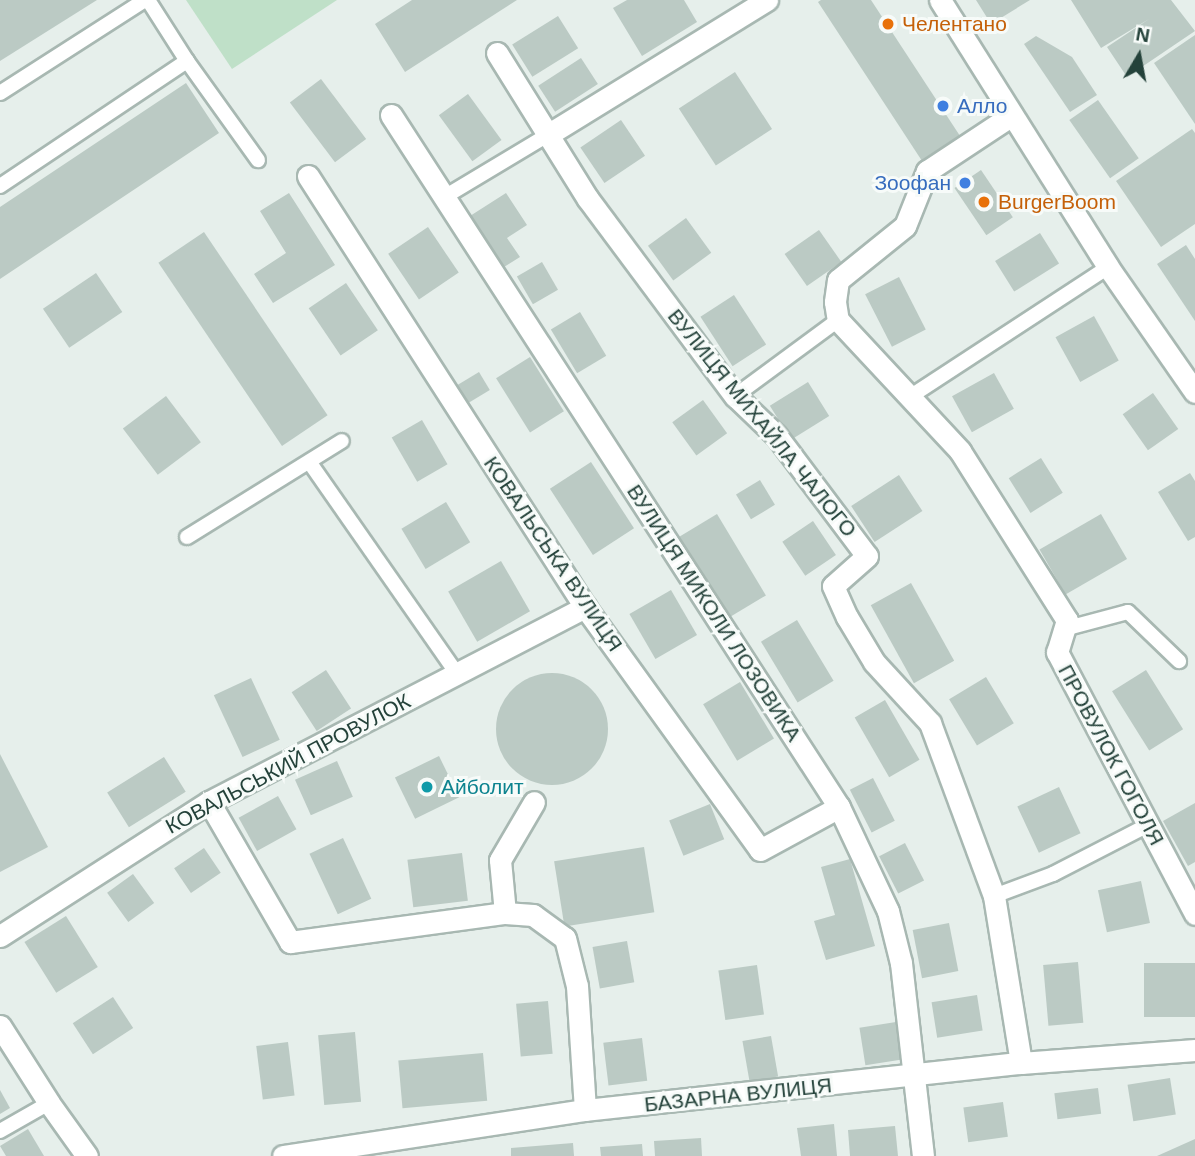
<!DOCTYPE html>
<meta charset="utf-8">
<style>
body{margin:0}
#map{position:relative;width:1195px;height:1156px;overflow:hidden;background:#e6efeb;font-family:Arial,sans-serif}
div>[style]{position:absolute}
.green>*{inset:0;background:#bfe0c8}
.building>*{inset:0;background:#bbcac4;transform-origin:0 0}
.round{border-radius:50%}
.roads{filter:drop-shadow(2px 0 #a8b8b2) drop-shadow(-2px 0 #a8b8b2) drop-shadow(0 2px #a8b8b2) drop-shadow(0 -2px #a8b8b2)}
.service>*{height:14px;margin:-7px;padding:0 7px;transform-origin:7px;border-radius:7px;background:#fff}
.minor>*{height:21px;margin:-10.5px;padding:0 10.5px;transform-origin:10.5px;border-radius:10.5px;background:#fff}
.tertiary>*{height:21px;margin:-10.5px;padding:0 10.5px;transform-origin:10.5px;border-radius:10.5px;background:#fff}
.dots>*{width:19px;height:19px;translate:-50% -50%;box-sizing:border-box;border:4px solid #f7fbf9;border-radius:50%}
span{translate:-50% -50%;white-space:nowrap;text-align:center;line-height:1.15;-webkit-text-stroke:6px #f7fbf9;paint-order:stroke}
.food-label{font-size:21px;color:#c56008}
.left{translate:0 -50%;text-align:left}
.shop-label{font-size:21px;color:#366cbe}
.right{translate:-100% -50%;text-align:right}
.street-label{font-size:21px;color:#24423a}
.culture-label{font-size:21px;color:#0d838f}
.north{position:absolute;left:1104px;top:21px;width:70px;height:70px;-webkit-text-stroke:5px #f7fbf9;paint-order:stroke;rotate:10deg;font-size:19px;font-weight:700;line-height:28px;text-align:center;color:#24423a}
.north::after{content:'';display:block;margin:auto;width:24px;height:32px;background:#24423a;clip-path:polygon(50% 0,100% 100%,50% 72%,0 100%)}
</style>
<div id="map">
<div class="green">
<div style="clip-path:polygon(186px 0,337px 0,232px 69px)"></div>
</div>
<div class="building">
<div style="clip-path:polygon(0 0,97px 0,0 61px)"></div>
<div style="clip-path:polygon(412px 0,517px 0,405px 72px,375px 24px)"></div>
<div style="clip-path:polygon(627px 0,684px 0,697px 22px,642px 56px,613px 8px)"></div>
<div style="clip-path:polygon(821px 0,871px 0,962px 139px,924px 164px,818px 2px)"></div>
<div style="clip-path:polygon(976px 0,1030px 0,991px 24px)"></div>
<div style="clip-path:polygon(1071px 0,1171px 0,1195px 31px,1127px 77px,1107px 47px,1149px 19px,1101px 48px)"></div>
<div style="left:558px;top:16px;width:38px;height:54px;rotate:58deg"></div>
<div style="clip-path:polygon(1195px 35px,1195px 124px,1154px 63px)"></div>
<div style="clip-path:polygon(1036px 36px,1072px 57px,1097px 95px,1070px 112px,1024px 44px)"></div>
<div style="left:581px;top:58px;width:31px;height:51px;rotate:57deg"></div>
<div style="left:735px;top:72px;width:68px;height:67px;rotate:57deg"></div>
<div style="left:321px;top:79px;width:75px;height:39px;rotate:53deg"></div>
<div style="clip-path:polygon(186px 83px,219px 133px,0 279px,0 207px)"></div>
<div style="left:468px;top:94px;width:57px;height:36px;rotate:54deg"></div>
<div style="left:1098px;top:100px;width:71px;height:35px;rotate:55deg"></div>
<div style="left:621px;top:120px;width:43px;height:49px;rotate:56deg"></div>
<div style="clip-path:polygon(1192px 129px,1195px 133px,1195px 224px,1161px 247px,1116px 181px)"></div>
<div style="left:981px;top:170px;width:57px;height:32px;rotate:56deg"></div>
<div style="clip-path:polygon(289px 193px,335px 265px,273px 303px,254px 274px,286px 253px,260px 211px)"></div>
<div style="clip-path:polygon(506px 193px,527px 225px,507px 238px,520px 257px,504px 267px,470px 216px)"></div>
<div style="left:686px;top:218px;width:43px;height:47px;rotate:54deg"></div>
<div style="left:428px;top:227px;width:55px;height:48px;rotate:56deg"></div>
<div style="left:819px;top:230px;width:39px;height:42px;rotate:55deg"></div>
<div style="left:204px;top:232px;width:221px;height:55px;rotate:56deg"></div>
<div style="left:1040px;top:233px;width:36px;height:53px;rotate:58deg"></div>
<div style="clip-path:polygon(1186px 245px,1195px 259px,1195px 321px,1157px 264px)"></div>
<div style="left:542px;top:262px;width:32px;height:29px;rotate:60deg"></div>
<div style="left:96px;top:273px;width:47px;height:64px;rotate:56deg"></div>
<div style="left:899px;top:277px;width:59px;height:38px;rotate:63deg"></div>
<div style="left:346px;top:283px;width:57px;height:45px;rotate:56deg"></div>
<div style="left:734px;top:295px;width:59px;height:40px;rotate:57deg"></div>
<div style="left:580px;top:312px;width:51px;height:34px;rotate:59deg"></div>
<div style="left:1094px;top:316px;width:51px;height:44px;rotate:61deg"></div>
<div style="left:530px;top:357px;width:64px;height:40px;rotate:58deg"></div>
<div style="left:479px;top:372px;width:21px;height:28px;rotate:59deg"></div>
<div style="left:994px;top:373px;width:41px;height:48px;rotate:61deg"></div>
<div style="left:808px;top:382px;width:40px;height:45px;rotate:58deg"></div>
<div style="left:1153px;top:393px;width:44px;height:37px;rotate:55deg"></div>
<div style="left:166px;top:396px;width:58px;height:54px;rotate:53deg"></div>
<div style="left:703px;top:400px;width:41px;height:38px;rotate:54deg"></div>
<div style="left:422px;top:420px;width:51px;height:35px;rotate:60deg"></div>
<div style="left:1041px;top:458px;width:41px;height:38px;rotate:58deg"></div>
<div style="left:591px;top:462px;width:79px;height:49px;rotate:57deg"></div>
<div style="clip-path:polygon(1190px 473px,1195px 481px,1195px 537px,1188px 541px,1158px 492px)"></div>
<div style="left:899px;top:475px;width:43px;height:57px;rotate:57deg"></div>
<div style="left:760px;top:480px;width:29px;height:28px;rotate:59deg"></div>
<div style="left:446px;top:502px;width:47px;height:52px;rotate:59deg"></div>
<div style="left:717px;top:514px;width:95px;height:44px;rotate:59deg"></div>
<div style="left:1101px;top:514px;width:52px;height:71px;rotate:60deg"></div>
<div style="left:813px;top:521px;width:41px;height:37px;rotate:56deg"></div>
<div style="left:501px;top:561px;width:58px;height:61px;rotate:60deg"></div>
<div style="left:911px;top:583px;width:89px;height:46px;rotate:61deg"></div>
<div style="left:671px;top:590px;width:52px;height:48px;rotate:60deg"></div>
<div style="left:797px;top:620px;width:71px;height:42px;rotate:59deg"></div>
<div style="left:326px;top:670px;width:46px;height:41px;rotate:57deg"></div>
<div style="left:1146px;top:670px;width:70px;height:40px;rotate:58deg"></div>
<div class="round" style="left:496px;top:673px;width:112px;height:112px"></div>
<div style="left:986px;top:677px;width:54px;height:43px;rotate:59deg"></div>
<div style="left:251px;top:678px;width:68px;height:41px;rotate:65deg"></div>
<div style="left:740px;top:682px;width:66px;height:43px;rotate:59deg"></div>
<div style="left:885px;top:700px;width:69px;height:35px;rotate:60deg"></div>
<div style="clip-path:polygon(0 754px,48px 847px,0 872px)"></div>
<div style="left:439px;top:756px;width:46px;height:49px;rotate:64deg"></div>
<div style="left:164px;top:757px;width:41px;height:67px;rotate:58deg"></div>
<div style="left:337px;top:761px;width:39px;height:46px;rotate:66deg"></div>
<div style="left:873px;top:778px;width:48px;height:26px;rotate:63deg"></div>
<div style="left:1059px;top:787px;width:51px;height:46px;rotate:65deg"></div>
<div style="left:278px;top:796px;width:38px;height:45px;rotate:61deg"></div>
<div style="clip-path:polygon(1195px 803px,1195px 862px,1188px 866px,1163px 821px)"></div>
<div style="left:710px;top:804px;width:38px;height:44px;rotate:68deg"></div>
<div style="left:343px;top:838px;width:67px;height:37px;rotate:65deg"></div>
<div style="left:905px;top:843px;width:42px;height:29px;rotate:63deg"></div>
<div style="left:644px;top:847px;width:66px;height:91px;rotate:81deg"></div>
<div style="left:204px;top:848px;width:30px;height:36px;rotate:56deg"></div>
<div style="left:462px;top:853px;width:48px;height:55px;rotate:83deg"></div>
<div style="clip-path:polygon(850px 859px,875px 946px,826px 960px,814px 921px,835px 915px,821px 867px)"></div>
<div style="left:133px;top:874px;width:36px;height:32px;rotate:54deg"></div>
<div style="left:1141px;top:881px;width:43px;height:44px;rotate:78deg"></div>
<div style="left:66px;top:916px;width:60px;height:49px;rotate:58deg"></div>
<div style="left:949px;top:923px;width:49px;height:37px;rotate:79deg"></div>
<div style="left:627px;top:941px;width:42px;height:35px;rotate:80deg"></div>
<div style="left:1078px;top:962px;width:61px;height:35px;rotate:85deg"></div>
<div style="left:1195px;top:963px;width:54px;height:51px;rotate:90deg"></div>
<div style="left:757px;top:965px;width:50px;height:39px;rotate:82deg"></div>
<div style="left:977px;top:995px;width:36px;height:46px;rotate:81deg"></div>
<div style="left:113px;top:997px;width:37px;height:48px;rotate:57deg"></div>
<div style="left:548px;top:1001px;width:53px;height:32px;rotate:85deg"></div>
<div style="left:896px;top:1022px;width:38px;height:37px;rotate:81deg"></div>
<div style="left:355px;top:1032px;width:70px;height:37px;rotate:85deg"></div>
<div style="left:771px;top:1036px;width:41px;height:29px;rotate:80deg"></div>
<div style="left:642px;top:1038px;width:43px;height:39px;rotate:83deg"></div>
<div style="left:288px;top:1042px;width:54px;height:32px;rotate:83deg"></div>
<div style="left:483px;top:1053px;width:48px;height:85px;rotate:85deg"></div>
<div style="left:1170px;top:1078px;width:37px;height:43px;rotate:81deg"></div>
<div style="left:1098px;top:1088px;width:26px;height:44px;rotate:83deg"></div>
<div style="clip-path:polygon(0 1090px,10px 1108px,0 1114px)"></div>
<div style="left:1003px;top:1102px;width:35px;height:40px;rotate:82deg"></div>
<div style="clip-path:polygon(834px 1124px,837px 1156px,801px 1156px,797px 1128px)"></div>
<div style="clip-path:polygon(895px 1126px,898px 1156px,850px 1156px,848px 1130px)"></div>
<div style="clip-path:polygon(28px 1129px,44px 1156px,6px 1156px,0 1146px)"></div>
<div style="clip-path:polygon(701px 1138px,702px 1156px,655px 1156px,654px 1141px)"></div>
<div style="clip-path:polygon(1195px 1139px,1195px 1156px,1157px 1156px)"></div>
<div style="clip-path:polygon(573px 1143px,574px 1156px,511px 1156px,511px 1148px)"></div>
<div style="clip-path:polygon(642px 1144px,643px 1156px,601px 1156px,600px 1147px)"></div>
</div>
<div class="roads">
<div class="service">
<div style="left:148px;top:0;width:72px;rotate:57.4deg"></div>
<div style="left:187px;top:61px;width:122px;rotate:54.4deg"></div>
<div style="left:0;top:93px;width:172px;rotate:-32.7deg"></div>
<div style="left:0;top:186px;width:225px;rotate:-33.8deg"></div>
<div style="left:446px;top:196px;width:120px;rotate:-31deg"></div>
<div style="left:735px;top:396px;width:128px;rotate:-36.4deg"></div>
<div style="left:908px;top:398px;width:239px;rotate:-33.2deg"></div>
<div style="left:310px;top:463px;width:257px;rotate:55.1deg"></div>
<div style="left:187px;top:537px;width:182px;rotate:-31.8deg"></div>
<div style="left:1064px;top:629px;width:66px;rotate:-14.9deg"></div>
<div style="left:1128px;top:612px;width:71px;rotate:43.9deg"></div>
<div style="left:994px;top:896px;width:63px;rotate:-20.4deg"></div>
<div style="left:1053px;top:874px;width:107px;rotate:-27.3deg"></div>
<div style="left:0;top:1131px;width:56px;rotate:-29.7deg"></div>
</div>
<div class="minor">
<div style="left:497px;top:53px;width:172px;rotate:58.1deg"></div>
<div style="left:588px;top:199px;width:246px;rotate:53.3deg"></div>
<div style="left:735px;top:396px;width:57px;rotate:43.6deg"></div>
<div style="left:776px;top:435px;width:151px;rotate:53.1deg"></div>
<div style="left:867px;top:556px;width:45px;rotate:138.6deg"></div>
<div style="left:833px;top:586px;width:34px;rotate:66deg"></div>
<div style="left:847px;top:617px;width:52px;rotate:59deg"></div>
<div style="left:874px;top:662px;width:83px;rotate:47.4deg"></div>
<div style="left:930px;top:723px;width:184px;rotate:69.7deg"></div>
<div style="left:994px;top:896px;width:169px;rotate:80.8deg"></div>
<div style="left:391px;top:115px;width:824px;rotate:57.08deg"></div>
<div style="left:839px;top:807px;width:115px;rotate:64.8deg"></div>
<div style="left:888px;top:911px;width:54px;rotate:76deg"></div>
<div style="left:901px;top:963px;width:194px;rotate:83.5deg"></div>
<div style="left:1012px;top:115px;width:102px;rotate:146.6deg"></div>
<div style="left:927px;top:171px;width:59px;rotate:111.8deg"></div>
<div style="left:905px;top:226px;width:86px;rotate:141.1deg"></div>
<div style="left:838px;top:280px;width:22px;rotate:98deg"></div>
<div style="left:835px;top:302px;width:18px;rotate:81deg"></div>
<div style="left:838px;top:320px;width:179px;rotate:47deg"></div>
<div style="left:960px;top:451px;width:200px;rotate:57.7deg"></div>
<div style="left:1067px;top:620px;width:34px;rotate:107deg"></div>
<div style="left:1057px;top:652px;width:296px;rotate:62.2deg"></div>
<div style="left:549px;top:134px;width:256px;rotate:-31.6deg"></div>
<div style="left:308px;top:176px;width:512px;rotate:57.27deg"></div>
<div style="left:585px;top:607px;width:299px;rotate:54.2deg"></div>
<div style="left:760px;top:850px;width:90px;rotate:-28.6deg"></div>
<div style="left:209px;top:802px;width:162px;rotate:59.9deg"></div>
<div style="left:290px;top:942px;width:217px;rotate:-7.7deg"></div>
<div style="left:505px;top:913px;width:28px;rotate:4deg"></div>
<div style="left:533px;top:915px;width:39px;rotate:36deg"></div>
<div style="left:565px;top:938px;width:49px;rotate:76deg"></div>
<div style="left:577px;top:986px;width:124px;rotate:86.3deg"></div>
<div style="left:505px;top:913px;width:53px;rotate:-95.4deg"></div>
<div style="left:500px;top:860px;width:67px;rotate:-59.6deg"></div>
<div style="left:0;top:936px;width:248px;rotate:-32.7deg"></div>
<div style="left:209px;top:802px;width:424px;rotate:-27.4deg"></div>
<div style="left:0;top:1026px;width:91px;rotate:57.5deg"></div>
<div style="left:49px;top:1103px;width:65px;rotate:54.4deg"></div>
<div style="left:283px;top:1156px;width:305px;rotate:-8.7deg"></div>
<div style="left:585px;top:1110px;width:439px;rotate:-6.2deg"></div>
<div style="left:1021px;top:1063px;width:174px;rotate:-4.3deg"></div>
</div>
<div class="tertiary">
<div style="left:940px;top:0;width:315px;rotate:57.8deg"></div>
<div style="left:1108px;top:267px;width:152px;rotate:55.2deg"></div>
</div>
</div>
<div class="dots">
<div style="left:888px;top:24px;background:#e8710a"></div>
<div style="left:943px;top:106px;background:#3f7fe0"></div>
<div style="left:965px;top:183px;background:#3f7fe0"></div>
<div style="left:984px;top:202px;background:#e8710a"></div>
<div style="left:427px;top:787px;background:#0f9aa8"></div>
</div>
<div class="food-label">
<span class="left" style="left:902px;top:24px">Челентано</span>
<span class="left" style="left:998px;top:202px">BurgerBoom</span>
</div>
<div class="shop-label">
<span class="left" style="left:957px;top:106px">Алло</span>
<span class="right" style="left:951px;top:183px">Зоофан</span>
</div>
<div class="street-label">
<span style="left:762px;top:423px;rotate:51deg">ВУЛИЦЯ МИХАЙЛА ЧАЛОГО</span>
<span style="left:553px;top:554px;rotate:56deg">КОВАЛЬСЬКА ВУЛИЦЯ</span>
<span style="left:714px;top:613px;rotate:57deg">ВУЛИЦЯ МИКОЛИ ЛОЗОВИКА</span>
<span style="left:1111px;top:755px;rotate:62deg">ПРОВУЛОК ГОГОЛЯ</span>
<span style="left:288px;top:764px;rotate:-28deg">КОВАЛЬСЬКИЙ ПРОВУЛОК</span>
<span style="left:738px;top:1095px;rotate:-6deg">БАЗАРНА ВУЛИЦЯ</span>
</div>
<div class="culture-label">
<span class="left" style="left:441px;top:787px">Айболит</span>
</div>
<div class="north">N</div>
</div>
